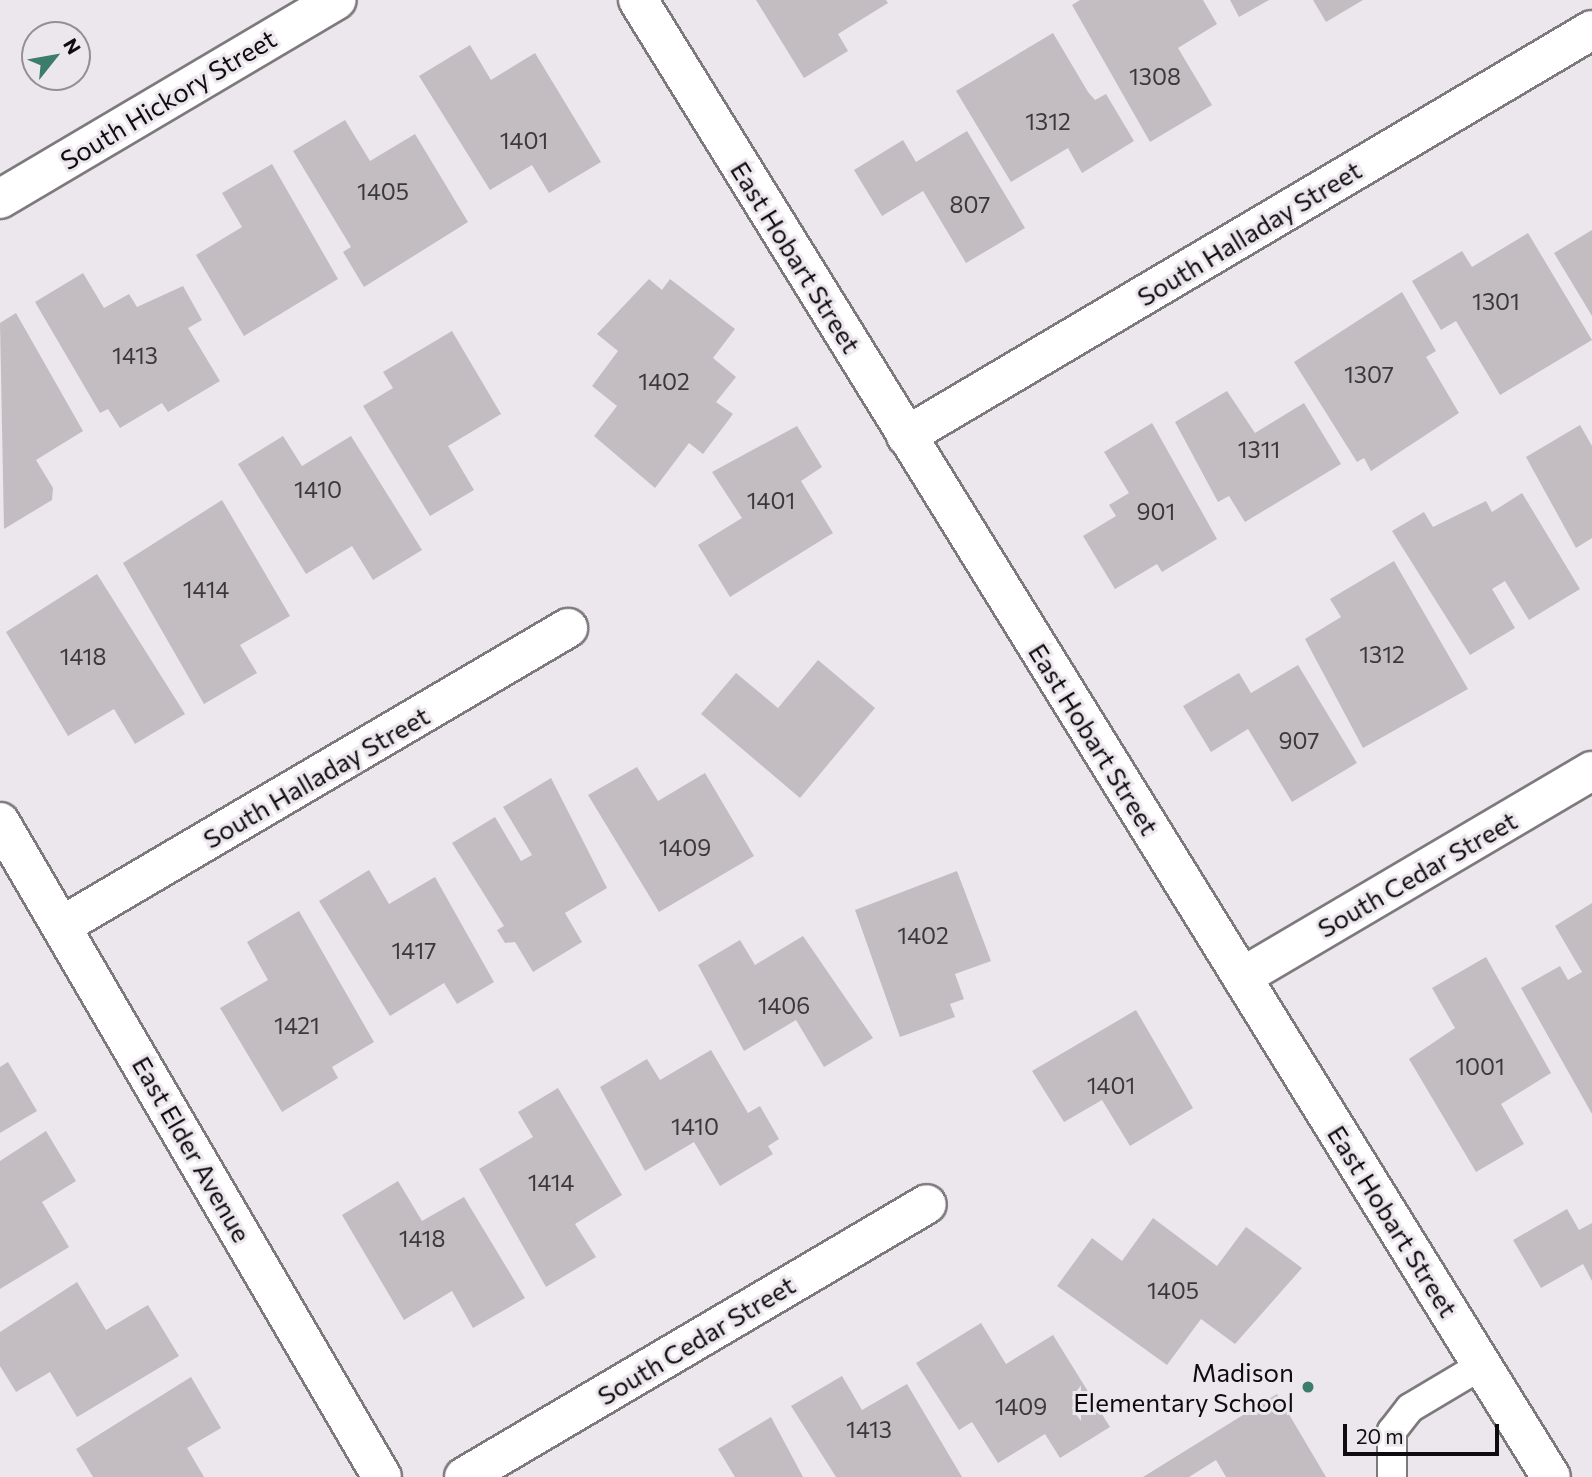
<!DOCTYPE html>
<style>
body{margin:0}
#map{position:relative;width:1592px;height:1477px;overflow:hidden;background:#ece7ec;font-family:Commissioner,sans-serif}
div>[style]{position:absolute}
.building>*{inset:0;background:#c3bdc2}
.roads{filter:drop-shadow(2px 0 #7e797d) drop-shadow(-2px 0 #7e797d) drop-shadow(0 2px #7e797d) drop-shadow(0 -2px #7e797d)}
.lane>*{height:28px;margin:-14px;padding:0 14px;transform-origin:14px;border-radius:14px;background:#fff}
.street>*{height:38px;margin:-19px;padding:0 19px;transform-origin:19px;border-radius:19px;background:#fff}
.secondary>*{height:38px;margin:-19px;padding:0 19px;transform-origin:19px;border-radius:19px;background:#fff}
.dots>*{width:19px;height:19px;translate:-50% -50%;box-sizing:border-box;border:4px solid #ece7ec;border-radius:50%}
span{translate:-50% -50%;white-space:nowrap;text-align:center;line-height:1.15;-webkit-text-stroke:6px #ece7ec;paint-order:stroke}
.number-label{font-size:23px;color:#3b383b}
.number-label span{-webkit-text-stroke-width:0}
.street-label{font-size:26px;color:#0e0c0e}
.poi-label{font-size:26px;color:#0e0c0e}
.right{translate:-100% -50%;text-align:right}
.north{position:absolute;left:21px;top:21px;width:70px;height:70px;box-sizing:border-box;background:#ece7ec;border:2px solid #938f93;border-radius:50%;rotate:59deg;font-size:19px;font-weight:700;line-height:28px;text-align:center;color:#0e0c0e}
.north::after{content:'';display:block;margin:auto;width:24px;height:32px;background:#3b7c6b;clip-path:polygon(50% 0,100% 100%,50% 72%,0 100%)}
.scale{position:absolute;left:1343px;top:1424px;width:156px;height:32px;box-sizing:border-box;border:4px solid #0e0c0e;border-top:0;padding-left:9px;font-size:21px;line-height:24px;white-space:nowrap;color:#0e0c0e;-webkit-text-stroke:5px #ece7ec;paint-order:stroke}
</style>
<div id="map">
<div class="building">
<div style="clip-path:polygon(756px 0,886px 0,888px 3px,838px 34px,848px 51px,804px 78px)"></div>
<div style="clip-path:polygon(1080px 0,1203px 0,1217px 24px,1178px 48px,1212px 105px,1150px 142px,1072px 5px)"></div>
<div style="clip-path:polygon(1230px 0,1269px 0,1239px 17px)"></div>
<div style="clip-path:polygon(1313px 0,1363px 0,1326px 22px)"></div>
<div style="clip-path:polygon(1053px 33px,1088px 92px,1095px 100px,1106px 94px,1134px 141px,1082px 173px,1068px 148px,1011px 182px,956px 91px)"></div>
<div style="clip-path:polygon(470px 45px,491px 80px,535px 53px,601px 162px,549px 193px,532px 165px,490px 190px,419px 76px)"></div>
<div style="clip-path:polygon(345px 120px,370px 161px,415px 134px,468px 222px,364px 287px,343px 252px,351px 247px,293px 151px)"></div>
<div style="clip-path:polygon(967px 131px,1025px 228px,966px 263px,923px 191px,882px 216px,854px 170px,903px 140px,916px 162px)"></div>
<div style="clip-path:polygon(272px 164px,338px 279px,244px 336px,196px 255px,242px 227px,222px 193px)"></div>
<div style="clip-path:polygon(1592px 230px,1592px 316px,1554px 253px)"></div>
<div style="clip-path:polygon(1528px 233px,1592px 340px,1500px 395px,1456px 321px,1441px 330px,1412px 281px,1462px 251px,1472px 267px)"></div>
<div style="clip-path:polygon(83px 273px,104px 308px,129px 294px,137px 307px,183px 286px,202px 320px,188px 328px,220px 381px,168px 412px,162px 403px,120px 428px,108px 409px,100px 413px,35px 302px)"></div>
<div style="clip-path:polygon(649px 279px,662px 290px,670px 279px,735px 329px,713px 358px,736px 377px,716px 402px,733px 414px,703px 454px,689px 443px,655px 488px,594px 436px,617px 406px,592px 386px,618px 351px,597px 334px)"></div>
<div style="clip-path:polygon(1402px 292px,1436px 351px,1426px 357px,1459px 413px,1371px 471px,1364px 458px,1357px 462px,1294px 362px)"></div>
<div style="clip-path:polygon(16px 313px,83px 431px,36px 460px,53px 488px,52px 500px,4px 529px,0 323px)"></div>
<div style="clip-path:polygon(452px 331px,501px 414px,448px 446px,474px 490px,430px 516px,363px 406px,393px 388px,383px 372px)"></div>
<div style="clip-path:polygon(1227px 391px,1255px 433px,1304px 403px,1341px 464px,1245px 522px,1229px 496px,1218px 502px,1175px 422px)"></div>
<div style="clip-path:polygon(1152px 423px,1217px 539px,1162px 572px,1157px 564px,1115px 589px,1083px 536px,1116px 516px,1109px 505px,1129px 493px,1104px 452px)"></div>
<div style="clip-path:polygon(1580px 425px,1592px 446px,1592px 538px,1576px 548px,1526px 457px)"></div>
<div style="clip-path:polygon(797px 426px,822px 467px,801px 481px,833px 533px,730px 597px,698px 545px,742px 518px,712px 472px)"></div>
<div style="clip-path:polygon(283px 436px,302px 466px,351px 436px,422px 550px,373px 580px,352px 546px,306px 574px,238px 464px)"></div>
<div style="clip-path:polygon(1522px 493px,1580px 589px,1529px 620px,1505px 581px,1492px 589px,1515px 628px,1470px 655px,1392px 531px,1424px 512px,1433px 527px,1486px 501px,1492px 512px)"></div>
<div style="clip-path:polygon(222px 500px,290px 616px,240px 645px,257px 673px,204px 704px,123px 563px)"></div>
<div style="clip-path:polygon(1394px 561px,1468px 689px,1363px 748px,1305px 639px,1341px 617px,1330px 599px)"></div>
<div style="clip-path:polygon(97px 574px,185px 714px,135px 744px,114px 709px,68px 736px,6px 632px)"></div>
<div style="clip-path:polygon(818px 660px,875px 708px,800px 798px,701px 714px,736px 673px,778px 708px)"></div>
<div style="clip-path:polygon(1298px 665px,1357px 763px,1292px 802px,1248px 729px,1211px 752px,1183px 706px,1239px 673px,1251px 693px)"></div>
<div style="clip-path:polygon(637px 767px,658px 801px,705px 773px,754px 856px,659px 912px,588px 795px)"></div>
<div style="clip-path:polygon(551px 778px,607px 888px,565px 913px,582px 942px,533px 972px,515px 942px,505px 943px,497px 930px,504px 926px,452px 843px,495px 817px,521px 861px,532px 855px,503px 807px)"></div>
<div style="clip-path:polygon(369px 870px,389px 904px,435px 877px,494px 982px,457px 1004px,444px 983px,390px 1016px,319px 901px)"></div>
<div style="clip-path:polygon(957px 871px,991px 961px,955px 974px,964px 999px,950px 1004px,955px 1017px,900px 1037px,855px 910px)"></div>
<div style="clip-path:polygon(1592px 903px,1592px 1114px,1521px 988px,1560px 966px,1568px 980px,1582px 972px,1555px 926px)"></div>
<div style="clip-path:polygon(299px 911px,374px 1042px,332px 1067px,338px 1078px,282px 1112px,220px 1008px,268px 980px,247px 942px)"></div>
<div style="clip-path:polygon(803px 936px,873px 1038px,824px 1067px,796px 1020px,744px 1051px,698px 965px,740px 940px,755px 965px)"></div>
<div style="clip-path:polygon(1486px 957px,1551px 1073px,1501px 1104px,1524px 1144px,1476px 1172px,1409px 1059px,1455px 1028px,1432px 988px)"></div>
<div style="clip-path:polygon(1136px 1010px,1193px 1108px,1130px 1146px,1102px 1100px,1064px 1122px,1032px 1071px)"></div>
<div style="clip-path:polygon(711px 1050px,748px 1113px,760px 1106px,779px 1139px,768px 1146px,773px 1154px,720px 1186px,694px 1142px,645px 1171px,600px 1087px,647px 1059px,660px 1080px)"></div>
<div style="clip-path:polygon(8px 1062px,37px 1111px,0 1133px,0 1067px)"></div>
<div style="clip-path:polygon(558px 1088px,622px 1195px,575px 1224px,596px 1257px,546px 1287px,479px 1169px,533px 1137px,518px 1112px)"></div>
<div style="clip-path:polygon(46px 1131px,76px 1181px,42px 1202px,69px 1247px,0 1289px,0 1161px)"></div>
<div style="clip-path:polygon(398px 1181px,422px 1221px,464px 1197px,525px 1298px,473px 1328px,452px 1291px,404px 1320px,342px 1215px)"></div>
<div style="clip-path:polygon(1567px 1209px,1579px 1230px,1592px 1223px,1592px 1281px,1583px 1264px,1541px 1288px,1513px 1240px)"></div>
<div style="clip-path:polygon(1153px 1218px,1217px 1266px,1246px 1227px,1302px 1268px,1235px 1344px,1201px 1319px,1167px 1365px,1057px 1286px,1092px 1238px,1122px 1261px)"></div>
<div style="clip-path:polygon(77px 1282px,106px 1330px,148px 1305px,179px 1356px,77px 1417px,50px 1372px,16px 1392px,0 1366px,0 1332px)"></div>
<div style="clip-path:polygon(981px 1323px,1006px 1364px,1053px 1335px,1110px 1427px,1060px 1458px,1045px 1434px,998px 1463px,972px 1422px,959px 1430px,916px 1363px)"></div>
<div style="clip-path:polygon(842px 1376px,862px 1410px,907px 1384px,962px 1477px,836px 1477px,791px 1406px)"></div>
<div style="clip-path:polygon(191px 1377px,221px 1428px,187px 1448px,204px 1477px,93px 1477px,76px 1449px)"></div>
<div style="clip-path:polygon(1277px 1394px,1326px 1477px,1226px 1477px,1216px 1460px,1189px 1477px,1143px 1477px)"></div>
<div style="clip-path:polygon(771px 1417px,803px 1477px,735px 1477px,718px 1449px)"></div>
</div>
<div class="roads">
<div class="lane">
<div style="left:1392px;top:1477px;width:46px;rotate:-90deg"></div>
<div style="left:1392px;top:1431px;width:29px;rotate:-52deg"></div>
<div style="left:1410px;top:1408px;width:84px;rotate:-30.8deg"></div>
</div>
<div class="street">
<div style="left:0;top:199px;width:391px;rotate:-30.6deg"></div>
<div style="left:906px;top:436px;width:797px;rotate:-30.62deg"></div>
<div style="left:0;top:822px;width:758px;rotate:59.75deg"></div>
<div style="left:63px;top:925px;width:586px;rotate:-30.46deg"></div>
<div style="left:1242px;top:977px;width:406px;rotate:-30.5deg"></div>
<div style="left:464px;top:1477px;width:537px;rotate:-30.52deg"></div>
</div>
<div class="secondary">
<div style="left:638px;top:0;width:1736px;rotate:58.28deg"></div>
</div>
</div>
<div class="dots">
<div style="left:1308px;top:1387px;background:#3b7c6b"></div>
</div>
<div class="number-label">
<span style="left:1155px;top:76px">1308</span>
<span style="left:1048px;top:121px">1312</span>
<span style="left:524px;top:140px">1401</span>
<span style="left:383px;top:191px">1405</span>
<span style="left:970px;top:204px">807</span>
<span style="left:1496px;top:301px">1301</span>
<span style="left:135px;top:355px">1413</span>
<span style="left:1369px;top:374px">1307</span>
<span style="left:664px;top:381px">1402</span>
<span style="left:1259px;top:449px">1311</span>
<span style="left:318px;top:489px">1410</span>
<span style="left:771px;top:500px">1401</span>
<span style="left:1156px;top:511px">901</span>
<span style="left:206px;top:589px">1414</span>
<span style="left:1382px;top:654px">1312</span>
<span style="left:83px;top:656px">1418</span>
<span style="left:1299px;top:740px">907</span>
<span style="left:685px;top:847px">1409</span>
<span style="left:923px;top:935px">1402</span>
<span style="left:414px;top:950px">1417</span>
<span style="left:784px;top:1005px">1406</span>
<span style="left:297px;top:1025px">1421</span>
<span style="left:1480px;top:1066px">1001</span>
<span style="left:1111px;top:1085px">1401</span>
<span style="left:695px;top:1126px">1410</span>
<span style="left:551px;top:1182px">1414</span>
<span style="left:422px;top:1238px">1418</span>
<span style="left:1173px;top:1290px">1405</span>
<span style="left:1021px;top:1406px">1409</span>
<span style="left:869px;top:1429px">1413</span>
</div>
<div class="street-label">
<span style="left:168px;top:99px;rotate:-31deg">South Hickory Street</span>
<span style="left:1249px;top:233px;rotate:-31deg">South Halladay Street</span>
<span style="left:796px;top:257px;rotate:58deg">East Hobart Street</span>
<span style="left:1094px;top:739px;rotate:58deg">East Hobart Street</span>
<span style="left:316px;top:777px;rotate:-30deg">South Halladay Street</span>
<span style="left:1417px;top:874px;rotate:-30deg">South Cedar Street</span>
<span style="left:192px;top:1149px;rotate:60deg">East Elder Avenue</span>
<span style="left:1393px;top:1221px;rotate:58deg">East Hobart Street</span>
<span style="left:696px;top:1340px;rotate:-31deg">South Cedar Street</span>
</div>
<div class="poi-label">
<span class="right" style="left:1294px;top:1387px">Madison<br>Elementary School</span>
</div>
<div class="north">N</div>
<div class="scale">20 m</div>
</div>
